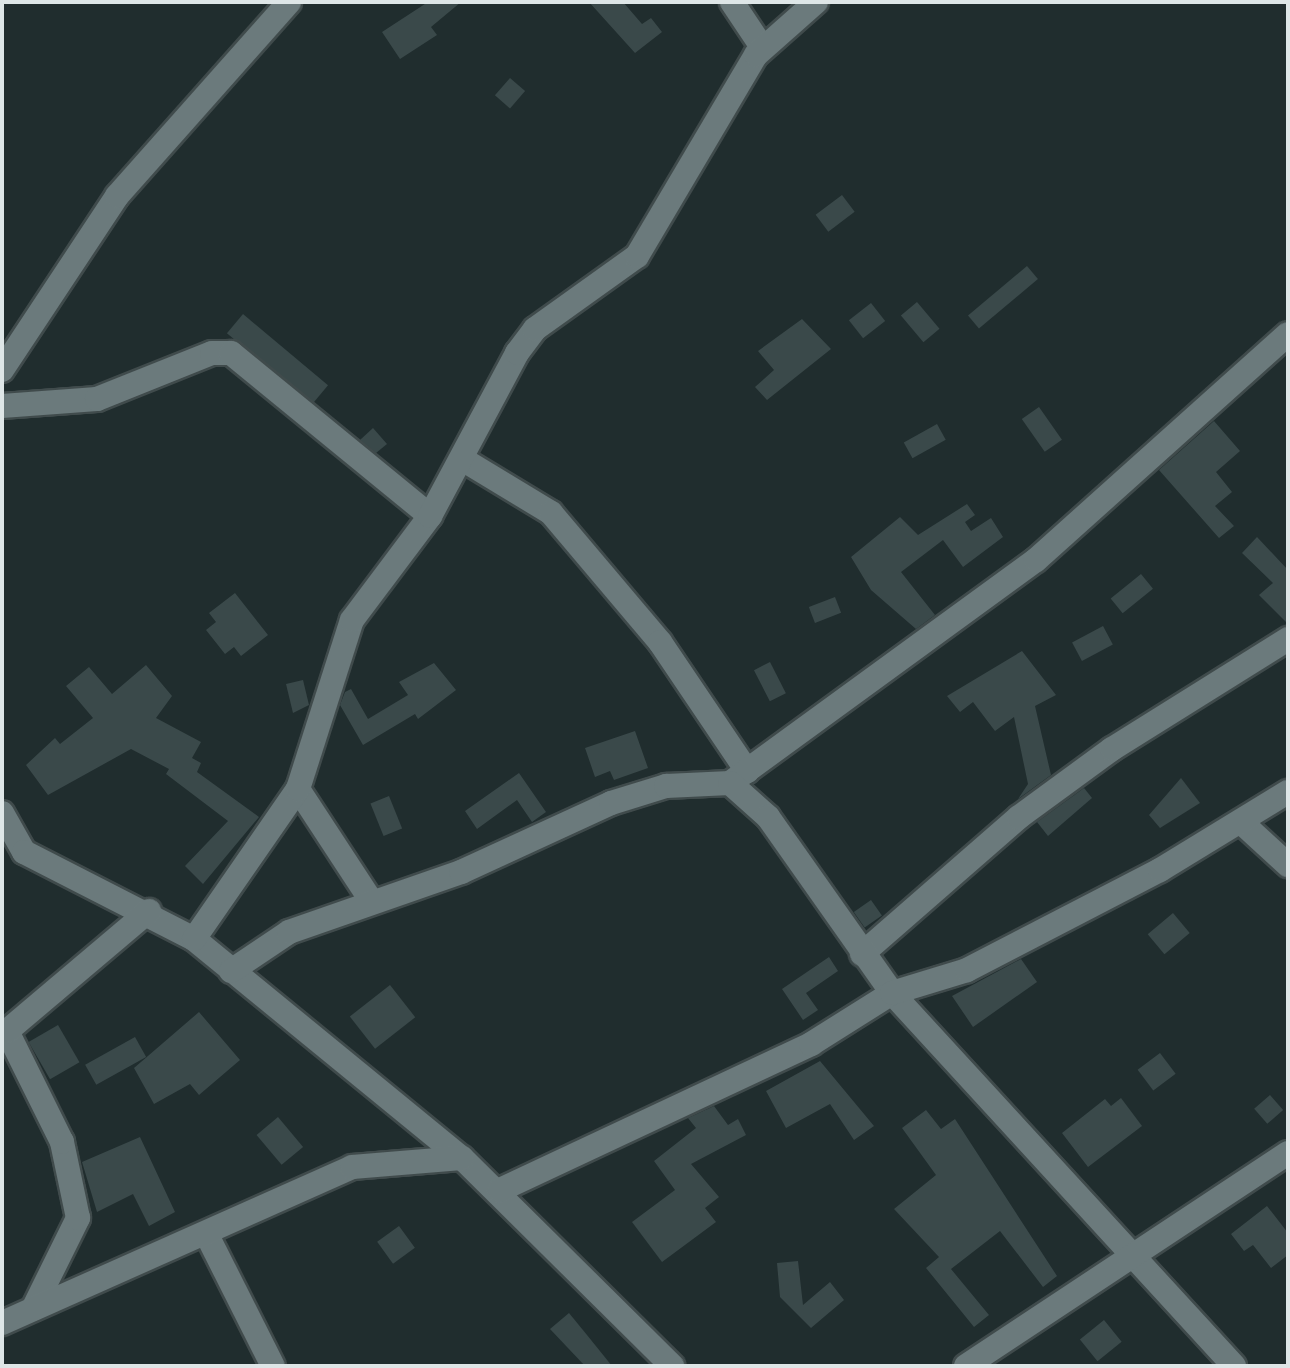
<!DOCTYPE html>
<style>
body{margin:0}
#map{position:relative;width:1290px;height:1368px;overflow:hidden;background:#202d2e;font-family:Quicksand,sans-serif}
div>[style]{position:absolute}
.building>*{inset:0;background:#3a494a;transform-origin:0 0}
.roads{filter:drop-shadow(2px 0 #404b4c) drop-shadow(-2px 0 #404b4c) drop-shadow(0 2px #404b4c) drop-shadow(0 -2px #404b4c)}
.minor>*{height:24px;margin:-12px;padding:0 12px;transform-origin:12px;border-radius:12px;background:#6b7a7c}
span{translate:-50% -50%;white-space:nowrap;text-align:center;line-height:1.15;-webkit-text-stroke:6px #0e1414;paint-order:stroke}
.frame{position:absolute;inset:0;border:4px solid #dee6e7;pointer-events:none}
</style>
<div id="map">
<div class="building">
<div style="clip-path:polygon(428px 2px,461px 2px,431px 27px,437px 35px,400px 59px,382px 32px)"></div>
<div style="clip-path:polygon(589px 2px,623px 2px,642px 24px,651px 18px,662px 32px,635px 53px)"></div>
<div style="left:510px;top:78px;width:20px;height:23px;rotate:41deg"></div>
<div style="left:842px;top:195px;width:21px;height:33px;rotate:53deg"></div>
<div style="left:1027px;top:266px;width:17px;height:77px;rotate:50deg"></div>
<div style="left:917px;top:302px;width:35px;height:21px;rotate:50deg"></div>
<div style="left:871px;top:303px;width:23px;height:28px;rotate:52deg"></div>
<div style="left:243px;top:314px;width:111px;height:25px;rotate:40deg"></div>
<div style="clip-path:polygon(802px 319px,831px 349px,767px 400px,755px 387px,774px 370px,758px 351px)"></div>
<div style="left:1039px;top:407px;width:40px;height:21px;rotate:55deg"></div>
<div style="clip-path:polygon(1214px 421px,1240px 451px,1216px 472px,1232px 492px,1215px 506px,1234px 526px,1219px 538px,1159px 470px)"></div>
<div style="left:937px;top:424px;width:18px;height:38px;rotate:61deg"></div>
<div style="clip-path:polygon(373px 428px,387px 444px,376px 453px,360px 440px)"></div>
<div style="clip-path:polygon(967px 504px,975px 515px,965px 522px,971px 531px,991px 518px,1003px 537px,963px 567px,943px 540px,901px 572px,935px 615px,916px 629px,871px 590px,851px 557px,900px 517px,918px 535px)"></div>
<div style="clip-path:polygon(1257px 537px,1288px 570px,1288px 624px,1259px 595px,1273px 583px,1242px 553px)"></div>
<div style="left:1141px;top:574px;width:19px;height:39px;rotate:51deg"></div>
<div style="clip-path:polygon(235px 593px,268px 635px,241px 656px,234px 647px,225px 654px,206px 630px,216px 622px,209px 613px)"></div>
<div style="left:835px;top:597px;width:17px;height:28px;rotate:69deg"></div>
<div style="left:1103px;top:626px;width:21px;height:35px;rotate:62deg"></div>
<div style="clip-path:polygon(1022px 651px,1056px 695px,1035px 706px,1051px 775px,1018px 799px,1028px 784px,1014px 717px,995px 731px,973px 702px,960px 712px,947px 696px)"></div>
<div style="left:770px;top:662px;width:35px;height:18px;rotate:63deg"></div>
<div style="clip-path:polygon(434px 663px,456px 690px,418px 719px,415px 714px,363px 745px,340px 705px,345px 692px,351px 689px,368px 719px,408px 695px,399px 682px)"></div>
<div style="clip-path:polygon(146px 665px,172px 696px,156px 718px,201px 742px,192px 758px,201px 763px,197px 772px,259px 817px,203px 884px,185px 866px,228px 821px,166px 774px,169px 769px,131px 749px,48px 795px,26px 765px,55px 738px,60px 744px,93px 718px,66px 686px,89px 667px,112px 694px)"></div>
<div style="clip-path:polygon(303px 680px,309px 705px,293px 713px,286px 684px)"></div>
<div style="clip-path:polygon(635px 731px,648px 768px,614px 780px,610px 771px,595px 777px,585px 748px)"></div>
<div style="clip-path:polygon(519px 773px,546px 812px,532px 822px,517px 800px,477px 829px,465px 811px)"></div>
<div style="clip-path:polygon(1181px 778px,1200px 803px,1160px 828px,1149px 815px)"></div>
<div style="clip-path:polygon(1084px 788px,1092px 798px,1048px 836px,1037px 822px)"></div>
<div style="left:389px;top:796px;width:35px;height:20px;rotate:68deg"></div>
<div style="left:871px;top:900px;width:19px;height:21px;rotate:55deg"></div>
<div style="left:1173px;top:913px;width:26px;height:33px;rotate:50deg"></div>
<div style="clip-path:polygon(829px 957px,838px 971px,806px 993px,818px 1010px,803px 1020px,782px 989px)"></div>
<div style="clip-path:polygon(1021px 959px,1037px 982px,973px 1027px,952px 996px)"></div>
<div style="left:390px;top:985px;width:41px;height:51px;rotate:52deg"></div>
<div style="clip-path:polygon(199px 1012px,240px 1060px,199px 1095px,190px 1084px,154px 1104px,134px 1068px)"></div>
<div style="left:58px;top:1025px;width:43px;height:34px;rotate:60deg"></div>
<div style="left:135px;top:1037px;width:23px;height:57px;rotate:61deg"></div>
<div style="left:1160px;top:1053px;width:26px;height:28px;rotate:53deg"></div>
<div style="clip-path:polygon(820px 1061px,874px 1126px,854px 1140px,830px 1104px,786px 1128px,766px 1091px)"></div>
<div style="left:1270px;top:1095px;width:20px;height:21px;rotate:49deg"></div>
<div style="clip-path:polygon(1121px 1098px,1142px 1126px,1088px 1167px,1062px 1133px,1105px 1099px,1111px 1106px)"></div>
<div style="clip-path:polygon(714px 1106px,728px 1125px,738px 1119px,746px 1135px,691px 1164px,719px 1197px,705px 1208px,716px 1222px,662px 1262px,632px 1222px,675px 1190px,654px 1161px,696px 1128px,688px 1118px)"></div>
<div style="clip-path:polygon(926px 1110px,941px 1129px,955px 1119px,1057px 1276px,1043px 1287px,1000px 1231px,951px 1269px,989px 1315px,974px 1327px,926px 1268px,939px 1257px,894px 1209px,936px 1175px,902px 1128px)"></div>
<div style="left:278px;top:1117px;width:39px;height:28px;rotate:50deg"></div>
<div style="clip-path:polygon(140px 1137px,175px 1212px,149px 1226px,133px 1194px,97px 1212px,82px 1162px)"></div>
<div style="clip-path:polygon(1267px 1206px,1288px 1233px,1288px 1255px,1271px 1268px,1253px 1245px,1244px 1251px,1231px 1234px)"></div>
<div style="left:399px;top:1226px;width:27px;height:27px;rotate:54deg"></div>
<div style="clip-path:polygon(798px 1261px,803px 1305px,830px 1282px,844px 1300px,811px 1328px,780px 1297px,777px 1263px)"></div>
<div style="clip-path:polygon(569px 1313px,587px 1335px,612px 1366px,585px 1366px,550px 1329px)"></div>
<div style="left:1104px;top:1320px;width:28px;height:31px;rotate:51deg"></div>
</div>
<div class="roads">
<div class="minor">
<div style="left:732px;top:2px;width:54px;rotate:56.3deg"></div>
<div style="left:2px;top:370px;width:209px;rotate:-56.5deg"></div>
<div style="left:117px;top:196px;width:259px;rotate:-48.4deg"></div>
<div style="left:2px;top:406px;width:95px;rotate:-4.2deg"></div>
<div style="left:97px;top:399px;width:124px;rotate:-21.8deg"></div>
<div style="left:212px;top:353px;width:19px"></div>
<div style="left:231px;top:353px;width:257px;rotate:39.3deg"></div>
<div style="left:462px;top:459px;width:104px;rotate:31.2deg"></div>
<div style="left:551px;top:513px;width:169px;rotate:49.8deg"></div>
<div style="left:660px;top:642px;width:156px;rotate:56deg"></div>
<div style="left:730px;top:783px;width:379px;rotate:-36.1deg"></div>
<div style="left:1036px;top:560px;width:338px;rotate:-41.9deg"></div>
<div style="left:298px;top:789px;width:135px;rotate:56.8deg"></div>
<div style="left:2px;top:813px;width:45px;rotate:60.6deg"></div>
<div style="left:24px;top:852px;width:191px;rotate:27.1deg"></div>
<div style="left:194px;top:939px;width:346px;rotate:39.3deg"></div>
<div style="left:462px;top:1158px;width:296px;rotate:44.7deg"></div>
<div style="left:1241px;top:822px;width:64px;rotate:42.5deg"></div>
<div style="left:194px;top:939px;width:183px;rotate:-55.3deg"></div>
<div style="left:298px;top:789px;width:177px;rotate:-72.3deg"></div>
<div style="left:352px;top:620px;width:130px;rotate:-53.1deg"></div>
<div style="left:430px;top:516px;width:185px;rotate:-61.9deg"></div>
<div style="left:517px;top:353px;width:30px;rotate:-53deg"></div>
<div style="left:535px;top:329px;width:125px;rotate:-35.6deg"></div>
<div style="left:637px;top:256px;width:234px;rotate:-59.4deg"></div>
<div style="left:756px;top:55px;width:80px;rotate:-41.5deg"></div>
<div style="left:862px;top:954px;width:208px;rotate:-41.1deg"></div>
<div style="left:1019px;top:817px;width:115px;rotate:-36.2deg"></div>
<div style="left:1112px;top:749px;width:208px;rotate:-32deg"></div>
<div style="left:231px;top:971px;width:70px;rotate:-33.9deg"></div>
<div style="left:289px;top:932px;width:182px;rotate:-19.2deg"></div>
<div style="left:461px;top:872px;width:165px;rotate:-24.7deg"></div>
<div style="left:611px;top:803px;width:58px;rotate:-17.2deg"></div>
<div style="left:666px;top:786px;width:64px;rotate:-2.7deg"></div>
<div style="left:730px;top:783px;width:51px;rotate:41.8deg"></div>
<div style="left:768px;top:817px;width:215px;rotate:54.8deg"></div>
<div style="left:892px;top:993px;width:506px;rotate:47.48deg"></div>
<div style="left:500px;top:1190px;width:344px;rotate:-25.1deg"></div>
<div style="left:811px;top:1044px;width:96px;rotate:-32.2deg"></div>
<div style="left:892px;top:993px;width:78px;rotate:-17deg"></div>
<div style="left:967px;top:970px;width:217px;rotate:-27.4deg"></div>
<div style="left:1160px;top:870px;width:150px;rotate:-31.4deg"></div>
<div style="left:208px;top:1237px;width:144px;rotate:63.3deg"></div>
<div style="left:33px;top:1309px;width:102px;rotate:-63.7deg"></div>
<div style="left:78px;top:1218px;width:78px;rotate:-101.9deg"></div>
<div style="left:62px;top:1142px;width:124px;rotate:-116.4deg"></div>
<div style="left:7px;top:1031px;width:186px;rotate:-40.2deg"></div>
<div style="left:2px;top:1323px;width:383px;rotate:-24deg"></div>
<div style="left:352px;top:1167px;width:110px;rotate:-4.7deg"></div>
<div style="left:966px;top:1366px;width:386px;rotate:-33.5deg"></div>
</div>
</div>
<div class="frame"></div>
</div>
